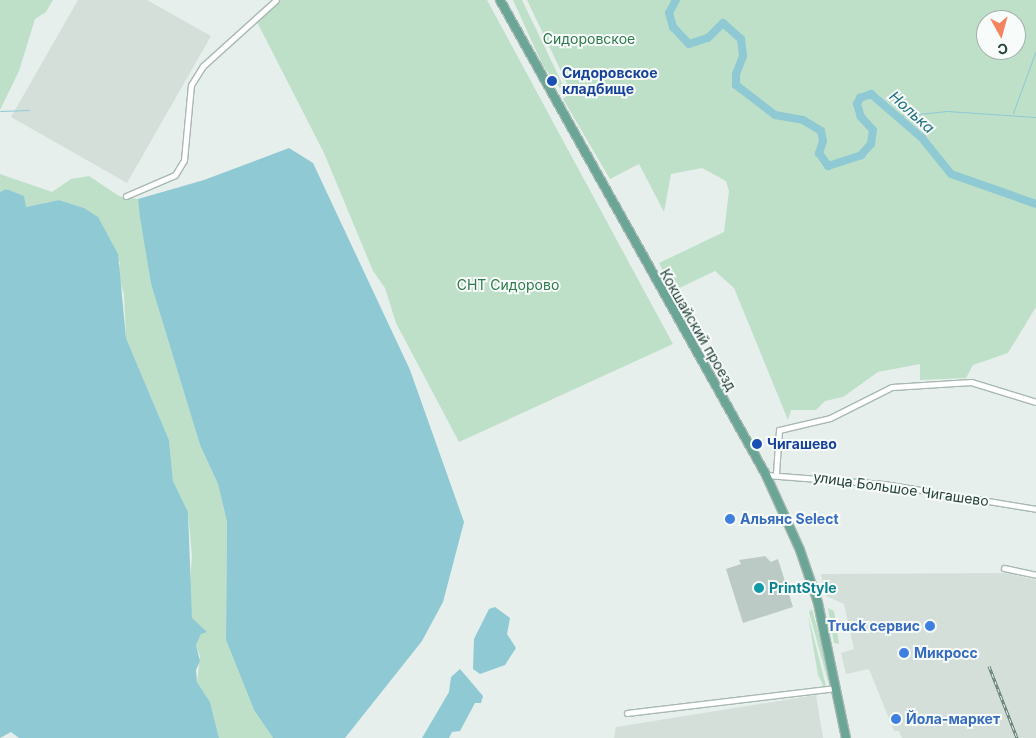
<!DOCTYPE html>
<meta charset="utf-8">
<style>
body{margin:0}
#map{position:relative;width:1036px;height:738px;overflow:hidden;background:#e6efeb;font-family:Inter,sans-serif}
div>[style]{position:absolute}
.built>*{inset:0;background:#d4dfda}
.green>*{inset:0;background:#bfe0c8}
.water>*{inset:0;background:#8ec9d4}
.stream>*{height:1px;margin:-0.5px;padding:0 0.5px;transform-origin:0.5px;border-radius:0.5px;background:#8ec9d4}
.river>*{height:8px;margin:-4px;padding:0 4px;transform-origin:4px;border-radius:4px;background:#8ec9d4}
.building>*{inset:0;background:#bbcac4}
.roads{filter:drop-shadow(1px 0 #a8b8b2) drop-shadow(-1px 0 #a8b8b2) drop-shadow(0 1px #a8b8b2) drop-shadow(0 -1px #a8b8b2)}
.street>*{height:5px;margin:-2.5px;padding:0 2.5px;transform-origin:2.5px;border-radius:2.5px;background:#fff}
.primary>*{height:8px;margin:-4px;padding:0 4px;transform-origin:4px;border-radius:4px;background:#6aa596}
.rail>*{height:3px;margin-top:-1.5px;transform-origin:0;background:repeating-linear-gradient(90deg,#f7fbf9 0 4px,#5f7d75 0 8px);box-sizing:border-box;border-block:1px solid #5f7d75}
.dots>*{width:14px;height:14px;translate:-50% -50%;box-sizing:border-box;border:2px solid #f7fbf9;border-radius:50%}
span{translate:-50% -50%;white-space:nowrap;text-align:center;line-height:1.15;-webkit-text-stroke:4px #f7fbf9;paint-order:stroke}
.park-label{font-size:14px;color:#2d7a4b}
.transit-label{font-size:14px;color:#164399;font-weight:700}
.left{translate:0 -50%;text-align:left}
.street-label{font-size:14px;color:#24423a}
.shop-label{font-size:14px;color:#366cbe;font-weight:700}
.right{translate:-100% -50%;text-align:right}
.culture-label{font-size:14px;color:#0d838f;font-weight:700}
.water-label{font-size:15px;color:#1c6f80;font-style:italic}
.north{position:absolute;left:976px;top:10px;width:50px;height:50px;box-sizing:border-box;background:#f7fbf9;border:1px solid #a3b1ad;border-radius:50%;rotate:173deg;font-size:14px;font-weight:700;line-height:20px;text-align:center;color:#24423a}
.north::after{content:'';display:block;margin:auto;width:18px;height:22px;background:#f4845f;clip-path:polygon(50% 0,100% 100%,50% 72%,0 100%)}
</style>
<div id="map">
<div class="built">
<div style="clip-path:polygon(78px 0,147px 0,211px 36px,127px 183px,11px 117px)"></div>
<div style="clip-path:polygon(1007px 573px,1036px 580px,1036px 738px,902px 738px,899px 731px,894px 731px,869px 669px,846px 674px,841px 653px,854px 649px,844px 604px,826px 596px,821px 574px)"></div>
<div style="clip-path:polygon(816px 695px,823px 738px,614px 738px,616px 727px)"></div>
</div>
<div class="green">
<div style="clip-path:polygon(0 0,53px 0,46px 12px,35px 19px,19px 71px,0 110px)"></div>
<div style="clip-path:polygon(281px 0,487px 0,673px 344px,459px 442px,396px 323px,385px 288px,373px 271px,324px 153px,257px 22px)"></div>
<div style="clip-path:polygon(513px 0,522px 0,564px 87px,560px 88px,543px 66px)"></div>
<div style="clip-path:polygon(evenodd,527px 0,1036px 0,1036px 307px,1008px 353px,973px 365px,966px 378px,920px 380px,920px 364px,878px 372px,843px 397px,825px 401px,816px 410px,791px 410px,788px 420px,734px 288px,715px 271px,673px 291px,659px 263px,724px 232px,729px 191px,726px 181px,702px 168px,671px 174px,664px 212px,639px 164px,610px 179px,563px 99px,571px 92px,527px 0,986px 20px,1016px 20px,1016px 50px,986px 50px,986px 20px)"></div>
<div style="clip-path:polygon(0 174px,52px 192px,71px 179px,89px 176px,119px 196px,138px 199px,151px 284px,200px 445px,218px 484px,227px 522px,226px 640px,254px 710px,273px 738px,219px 738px,210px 702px,197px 682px,200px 656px,196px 645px,201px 634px,192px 618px,189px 594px,192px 556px,188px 512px,173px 482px,169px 440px,126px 338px,124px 294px,117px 273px,120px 263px,84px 208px,59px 200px,26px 207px,7px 189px,0 192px)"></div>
<div style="clip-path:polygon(828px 608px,834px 611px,839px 644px,834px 643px)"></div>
<div style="clip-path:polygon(812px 609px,826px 661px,829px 685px,809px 612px)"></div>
<div style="clip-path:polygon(808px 615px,826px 686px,824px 687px,818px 675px)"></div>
</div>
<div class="water">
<div style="clip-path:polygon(289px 148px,313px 163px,410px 370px,464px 522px,443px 602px,422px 641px,345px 738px,273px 738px,254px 710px,226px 640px,227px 522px,218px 484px,200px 445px,151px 284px,140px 217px,138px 199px,204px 180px)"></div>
<div style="clip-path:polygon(6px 189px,24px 196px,26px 207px,59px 200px,84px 208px,98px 217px,118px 254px,126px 338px,169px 440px,173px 481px,188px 512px,192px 618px,207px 632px,201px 634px,196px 645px,200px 661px,196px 670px,197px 682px,210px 702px,219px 738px,19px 738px,11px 732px,0 738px,0 192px)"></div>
<div style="clip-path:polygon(495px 607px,510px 618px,507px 634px,516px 648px,505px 665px,480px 674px,473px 669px,474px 639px,489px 609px)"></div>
<div style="clip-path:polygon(460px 669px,483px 696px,481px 703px,475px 703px,460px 731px,452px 732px,449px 738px,422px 738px,449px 692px,451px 677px)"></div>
</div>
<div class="stream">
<div style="left:0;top:111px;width:29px;rotate:-2deg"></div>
<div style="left:1013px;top:113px;width:67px;rotate:-69.9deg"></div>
<div style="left:899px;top:116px;width:48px;rotate:-5.9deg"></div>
<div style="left:947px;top:111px;width:89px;rotate:3.9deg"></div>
</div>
<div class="river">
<div style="left:676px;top:0;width:15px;rotate:118deg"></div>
<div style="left:669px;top:13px;width:15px;rotate:74deg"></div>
<div style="left:673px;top:27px;width:23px;rotate:47deg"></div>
<div style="left:689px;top:44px;width:20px;rotate:-18deg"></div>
<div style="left:708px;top:38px;width:21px;rotate:-45deg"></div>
<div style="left:723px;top:23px;width:24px;rotate:42deg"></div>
<div style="left:741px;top:39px;width:17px;rotate:83deg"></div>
<div style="left:743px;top:56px;width:19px;rotate:111deg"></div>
<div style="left:736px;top:74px;width:11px;rotate:90deg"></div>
<div style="left:736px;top:85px;width:49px;rotate:37.6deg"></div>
<div style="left:775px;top:115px;width:28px;rotate:10deg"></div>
<div style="left:803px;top:120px;width:21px;rotate:31deg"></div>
<div style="left:821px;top:131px;width:10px;rotate:79deg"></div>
<div style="left:823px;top:141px;width:13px;rotate:108deg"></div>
<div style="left:819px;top:153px;width:16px;rotate:55deg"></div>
<div style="left:828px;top:166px;width:35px;rotate:-18deg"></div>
<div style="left:861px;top:155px;width:15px;rotate:-48deg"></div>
<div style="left:871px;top:144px;width:14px;rotate:-82deg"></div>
<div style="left:873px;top:130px;width:18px;rotate:-133deg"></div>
<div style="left:861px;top:117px;width:14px;rotate:-107deg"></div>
<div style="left:857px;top:104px;width:7px;rotate:-63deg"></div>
<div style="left:860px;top:98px;width:12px;rotate:-20deg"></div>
<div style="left:871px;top:94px;width:67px;rotate:40.8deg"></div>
<div style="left:922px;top:138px;width:46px;rotate:51.1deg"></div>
<div style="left:951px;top:174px;width:90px;rotate:19.4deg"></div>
</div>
<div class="building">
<div style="clip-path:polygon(765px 556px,771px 562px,778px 559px,793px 607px,743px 623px,726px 569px,741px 564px,739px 560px)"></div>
</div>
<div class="roads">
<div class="street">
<div style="left:126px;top:196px;width:53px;rotate:-23.2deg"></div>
<div style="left:175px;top:175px;width:17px;rotate:-59deg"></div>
<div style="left:184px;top:160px;width:75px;rotate:-84.7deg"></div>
<div style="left:191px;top:85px;width:22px;rotate:-58deg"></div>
<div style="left:203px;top:66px;width:98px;rotate:-42.1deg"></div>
<div style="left:776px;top:473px;width:43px;rotate:-86deg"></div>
<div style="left:779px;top:430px;width:52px;rotate:-13.2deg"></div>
<div style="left:830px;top:418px;width:69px;rotate:-26.6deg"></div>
<div style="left:892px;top:387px;width:79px;rotate:-3.6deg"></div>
<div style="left:971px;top:382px;width:68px;rotate:17.1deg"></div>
<div style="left:766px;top:475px;width:118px;rotate:4.4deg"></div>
<div style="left:884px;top:484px;width:154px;rotate:9.3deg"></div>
<div style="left:1004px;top:568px;width:33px;rotate:12deg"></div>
<div style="left:627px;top:713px;width:210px;rotate:-6.8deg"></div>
</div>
<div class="primary">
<div style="left:500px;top:0;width:544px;rotate:60.75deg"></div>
<div style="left:766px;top:475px;width:82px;rotate:65.6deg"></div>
<div style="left:800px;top:550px;width:56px;rotate:71.2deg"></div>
<div style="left:818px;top:603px;width:138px;rotate:78.3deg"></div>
</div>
</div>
<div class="rail">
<div style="left:989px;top:666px;width:77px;rotate:68.7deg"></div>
</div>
<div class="dots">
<div style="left:552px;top:81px;background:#1a4fb4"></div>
<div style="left:757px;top:444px;background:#1a4fb4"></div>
<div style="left:730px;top:519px;background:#3f7fe0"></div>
<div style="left:759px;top:588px;background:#0f9aa8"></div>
<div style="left:930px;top:626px;background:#3f7fe0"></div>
<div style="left:904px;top:653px;background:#3f7fe0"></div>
<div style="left:896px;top:719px;background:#3f7fe0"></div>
</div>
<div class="park-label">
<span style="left:589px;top:39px">Сидоровское</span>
<span style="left:508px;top:285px">СНТ Сидорово</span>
</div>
<div class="transit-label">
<span class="left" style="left:562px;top:81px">Сидоровское<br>кладбище</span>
<span class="left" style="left:767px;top:444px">Чигашево</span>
</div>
<div class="street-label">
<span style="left:698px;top:330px;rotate:60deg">Кокшайский проезд</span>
<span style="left:901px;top:489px;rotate:8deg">улица Большое Чигашево</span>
</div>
<div class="shop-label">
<span class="left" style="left:740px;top:519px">Альянс Select</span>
<span class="right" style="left:920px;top:626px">Truck сервис</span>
<span class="left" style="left:914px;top:653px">Микросс</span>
<span class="left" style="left:906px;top:719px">Йола-маркет</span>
</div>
<div class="culture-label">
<span class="left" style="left:769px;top:588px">PrintStyle</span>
</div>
<div class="water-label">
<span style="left:912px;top:112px;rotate:42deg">Нолька</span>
</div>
<div class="north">С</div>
</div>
